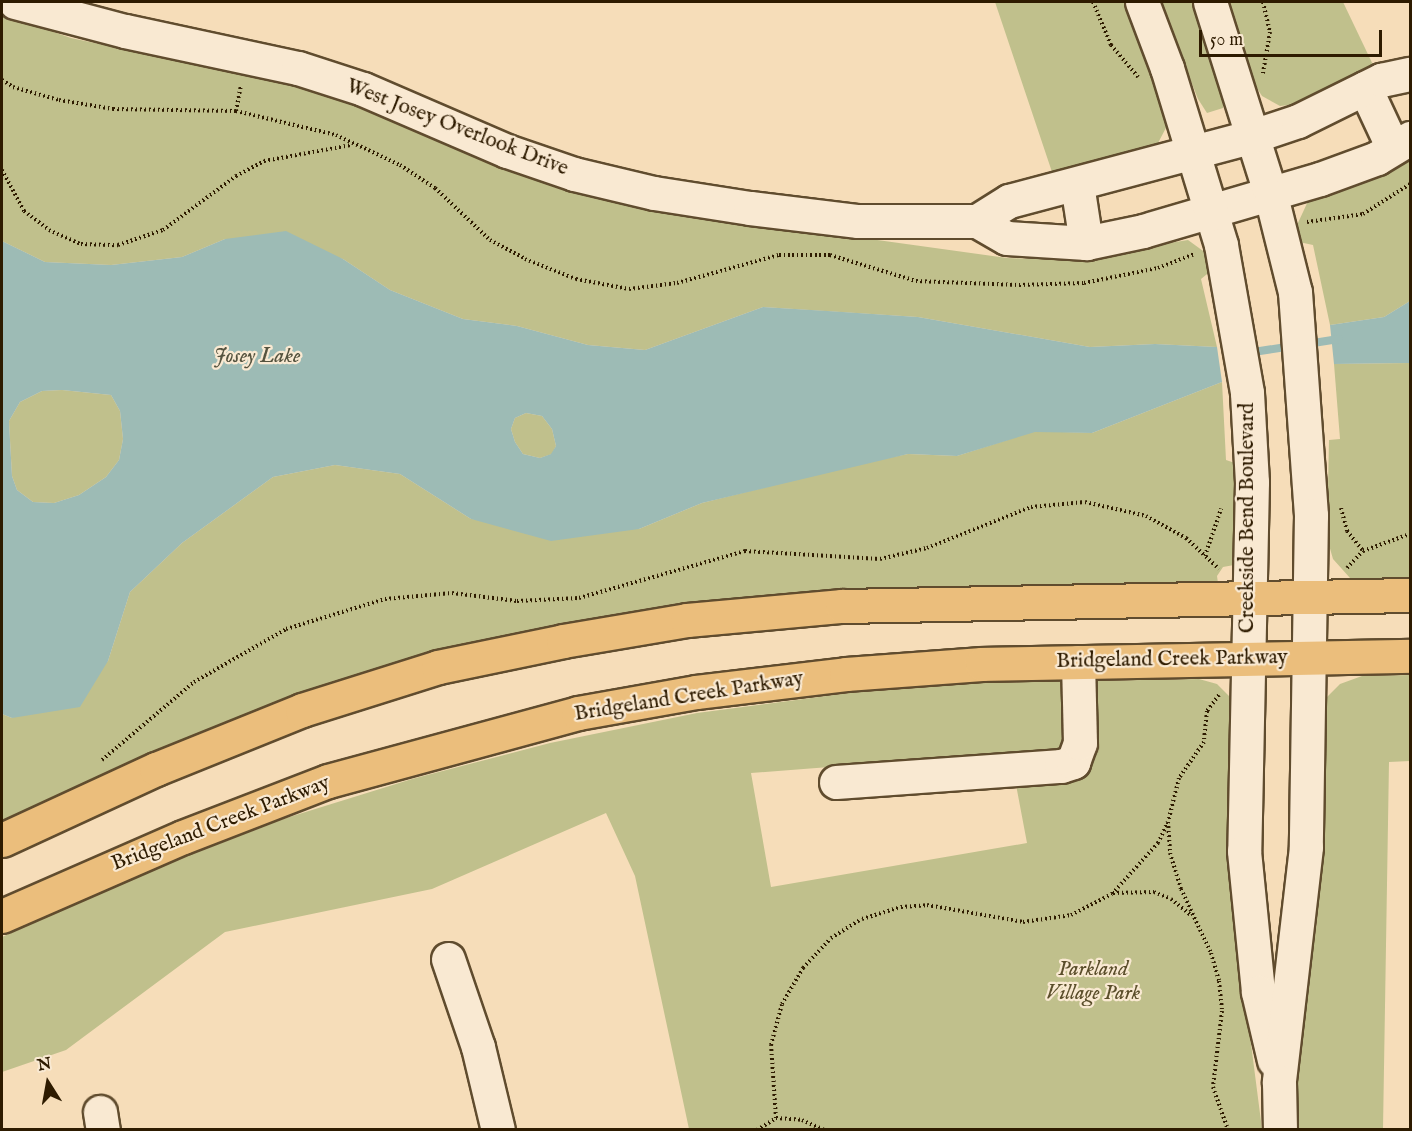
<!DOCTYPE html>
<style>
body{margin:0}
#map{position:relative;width:1412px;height:1131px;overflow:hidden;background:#f6ddb9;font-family:"IM FELL English",serif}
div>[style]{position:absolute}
.green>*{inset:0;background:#c0c08c}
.water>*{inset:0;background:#9dbbb5}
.stream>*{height:8px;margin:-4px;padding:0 4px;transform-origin:4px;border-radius:4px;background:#9dbbb5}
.path>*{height:4px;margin-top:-2px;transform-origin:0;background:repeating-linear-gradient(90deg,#2e1b00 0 1.5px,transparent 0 4.5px)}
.roads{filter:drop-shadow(2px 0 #604c2e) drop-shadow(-2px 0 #604c2e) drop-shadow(0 2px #604c2e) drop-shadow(0 -2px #604c2e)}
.minor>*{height:33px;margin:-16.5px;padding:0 16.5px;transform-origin:16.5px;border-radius:16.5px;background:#f9e9d2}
.major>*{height:33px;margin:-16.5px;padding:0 16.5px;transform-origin:16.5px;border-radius:16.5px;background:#ebbe7c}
span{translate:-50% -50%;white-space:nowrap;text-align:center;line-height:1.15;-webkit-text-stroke:4.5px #f9e9d2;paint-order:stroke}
.street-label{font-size:21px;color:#2e1b00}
.park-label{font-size:21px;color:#5a4d2a;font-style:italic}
.water-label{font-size:22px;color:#55533f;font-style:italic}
.frame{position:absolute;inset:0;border:3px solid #2e1b00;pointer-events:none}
.north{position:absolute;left:18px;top:1053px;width:60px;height:60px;-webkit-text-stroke:4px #f9e9d2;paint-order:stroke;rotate:349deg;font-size:16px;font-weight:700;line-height:24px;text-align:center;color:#2e1b00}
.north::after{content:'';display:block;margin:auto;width:21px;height:27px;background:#2e1b00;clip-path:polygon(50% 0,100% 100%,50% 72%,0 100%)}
.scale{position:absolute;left:1199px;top:30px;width:183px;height:27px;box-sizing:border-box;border:3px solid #2e1b00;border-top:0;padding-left:8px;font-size:18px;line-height:21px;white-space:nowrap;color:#2e1b00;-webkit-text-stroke:4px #f9e9d2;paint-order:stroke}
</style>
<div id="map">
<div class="green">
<div style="clip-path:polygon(990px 2px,1132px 2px,1168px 124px,1158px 143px,1148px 150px,1052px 172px,995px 2px)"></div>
<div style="clip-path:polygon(1160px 2px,1199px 2px,1223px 86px,1223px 108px,1207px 113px,1198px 99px)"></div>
<div style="clip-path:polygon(1226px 2px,1343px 2px,1375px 69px,1297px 104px,1280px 106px,1262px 96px,1251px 79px)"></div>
<div style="clip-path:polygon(2px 14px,71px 38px,303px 87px,373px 112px,549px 185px,633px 206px,1007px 258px,1064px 260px,1188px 240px,1210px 256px,1212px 270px,1201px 279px,1217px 347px,1155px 344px,1090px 347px,918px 317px,763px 307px,645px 350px,588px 345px,517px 326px,463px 319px,390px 290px,343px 259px,225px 239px,182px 257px,111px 265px,45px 262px,2px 241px)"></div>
<div style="clip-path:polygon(1410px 155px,1410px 301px,1384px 317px,1330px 325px,1313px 245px,1299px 242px,1297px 225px,1309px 199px,1382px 175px)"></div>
<div style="clip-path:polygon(1410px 363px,1410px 582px,1350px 578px,1333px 559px,1327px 538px,1329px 440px,1340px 439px,1334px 364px)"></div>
<div style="clip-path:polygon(1222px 382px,1226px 460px,1235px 463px,1234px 565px,1223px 567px,1217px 576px,1218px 583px,551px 636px,2px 826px,2px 714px,12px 718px,108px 661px,130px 592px,182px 543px,273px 477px,335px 465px,400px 474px,471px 519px,639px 529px,702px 503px,857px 464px,908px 454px,957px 456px,1035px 431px,1092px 433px)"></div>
<div style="clip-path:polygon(62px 390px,111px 395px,120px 411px,123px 439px,119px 460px,106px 477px,79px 495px,54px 503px,33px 502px,17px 490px,12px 476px,9px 421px,20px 402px,42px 391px)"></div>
<div style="clip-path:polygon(526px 413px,542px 416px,552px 429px,556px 446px,552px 454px,540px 458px,523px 454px,515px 442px,511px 429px,515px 418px)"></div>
<div style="clip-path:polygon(1410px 675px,1410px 761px,1389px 762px,1383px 1129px,1298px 1130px,1296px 1077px,1317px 921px,1325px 699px,1340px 684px,1362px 676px)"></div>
<div style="clip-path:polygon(evenodd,1199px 679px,1217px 684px,1230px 697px,1236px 714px,1246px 1005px,1262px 1129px,689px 1129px,635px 876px,606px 813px,432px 889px,225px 932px,66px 1050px,2px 1072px,2px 937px,133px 877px,283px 819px,412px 779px,550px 743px,697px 713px,849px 693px,982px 683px,1199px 679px,1010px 753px,1027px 843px,771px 887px,751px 773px,1010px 753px)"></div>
</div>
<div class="water">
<div style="clip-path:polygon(evenodd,286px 231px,343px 259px,390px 290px,463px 319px,517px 326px,588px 345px,645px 350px,763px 307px,828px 311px,918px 317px,1090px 347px,1155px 344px,1217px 347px,1222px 382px,1092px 433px,1035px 432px,957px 456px,908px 454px,702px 503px,639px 529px,551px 541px,471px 519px,400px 474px,335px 465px,273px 477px,182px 543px,130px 592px,108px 661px,80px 707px,12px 718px,2px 714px,2px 241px,45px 262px,111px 265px,182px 257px,225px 239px,286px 231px,62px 390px,111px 395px,120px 411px,123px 439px,119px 460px,106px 477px,79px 495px,54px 503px,33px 502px,17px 490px,12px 476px,9px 421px,20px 402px,42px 391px,62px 390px,286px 231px,526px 413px,542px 416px,552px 429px,556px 446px,551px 454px,540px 458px,523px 454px,515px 442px,511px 429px,515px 418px,526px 413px)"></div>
<div style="clip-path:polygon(1410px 301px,1410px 363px,1334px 364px,1330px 325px,1384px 317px)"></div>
</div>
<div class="stream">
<div style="left:1307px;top:344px;width:32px;rotate:-9deg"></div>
<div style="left:1247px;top:353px;width:46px;rotate:-8.8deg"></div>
</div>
<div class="path">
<div style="left:1093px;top:2px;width:47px;rotate:67.3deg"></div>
<div style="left:1111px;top:45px;width:42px;rotate:49.8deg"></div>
<div style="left:1263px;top:2px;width:31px;rotate:77deg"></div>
<div style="left:1270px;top:32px;width:42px;rotate:99.7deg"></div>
<div style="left:2px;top:80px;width:13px;rotate:32deg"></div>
<div style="left:13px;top:87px;width:48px;rotate:15.8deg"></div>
<div style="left:59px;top:100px;width:55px;rotate:9.5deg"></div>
<div style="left:113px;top:109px;width:123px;rotate:0.9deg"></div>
<div style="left:236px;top:111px;width:103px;rotate:13.5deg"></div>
<div style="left:336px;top:135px;width:71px;rotate:25.1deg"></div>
<div style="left:400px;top:165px;width:42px;rotate:33.3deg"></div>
<div style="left:435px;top:188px;width:76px;rotate:43.4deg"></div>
<div style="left:490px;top:240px;width:40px;rotate:28deg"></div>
<div style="left:525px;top:259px;width:55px;rotate:21.4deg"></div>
<div style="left:576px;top:279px;width:54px;rotate:10.7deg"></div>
<div style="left:629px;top:289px;width:48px;rotate:-7.1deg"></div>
<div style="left:677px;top:283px;width:106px;rotate:-15.4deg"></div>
<div style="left:779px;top:255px;width:51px"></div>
<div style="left:830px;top:255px;width:90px;rotate:16.8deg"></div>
<div style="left:916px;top:281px;width:103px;rotate:2.2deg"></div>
<div style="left:1019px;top:285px;width:65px;rotate:-1.8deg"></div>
<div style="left:1084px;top:283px;width:76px;rotate:-11.5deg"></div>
<div style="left:1158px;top:268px;width:40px;rotate:-21deg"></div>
<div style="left:236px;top:111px;width:26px;rotate:-79deg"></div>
<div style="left:2px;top:170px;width:47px;rotate:61.8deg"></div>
<div style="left:24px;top:211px;width:31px;rotate:37deg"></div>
<div style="left:49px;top:230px;width:35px;rotate:24deg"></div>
<div style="left:81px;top:244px;width:37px;rotate:2deg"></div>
<div style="left:118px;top:245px;width:47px;rotate:-18.4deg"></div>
<div style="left:163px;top:230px;width:91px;rotate:-36.5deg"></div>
<div style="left:236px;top:176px;width:32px;rotate:-28deg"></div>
<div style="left:264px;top:161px;width:88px;rotate:-10.4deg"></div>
<div style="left:1307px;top:222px;width:57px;rotate:-8.1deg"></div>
<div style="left:1363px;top:214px;width:56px;rotate:-32.6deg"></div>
<div style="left:1341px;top:508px;width:24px;rotate:75deg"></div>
<div style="left:1347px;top:531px;width:26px;rotate:51deg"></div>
<div style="left:1205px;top:556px;width:50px;rotate:-71.2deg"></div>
<div style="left:1347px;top:568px;width:23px;rotate:-47deg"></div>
<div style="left:1363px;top:551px;width:50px;rotate:-19.9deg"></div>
<div style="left:1219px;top:695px;width:20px;rotate:127deg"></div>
<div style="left:1207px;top:711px;width:31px;rotate:96deg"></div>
<div style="left:1204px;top:742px;width:44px;rotate:124.8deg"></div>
<div style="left:1179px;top:778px;width:45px;rotate:104deg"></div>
<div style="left:1168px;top:822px;width:31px;rotate:86deg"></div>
<div style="left:1170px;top:853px;width:38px;rotate:73deg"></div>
<div style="left:1181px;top:889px;width:71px;rotate:64.9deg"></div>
<div style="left:1211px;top:953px;width:29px;rotate:74deg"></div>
<div style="left:1219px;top:981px;width:30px;rotate:84deg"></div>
<div style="left:1222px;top:1011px;width:77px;rotate:96.8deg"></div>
<div style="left:1213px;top:1087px;width:46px;rotate:70.8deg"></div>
<div style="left:102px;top:760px;width:121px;rotate:-40.3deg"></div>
<div style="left:194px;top:682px;width:106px;rotate:-29.9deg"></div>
<div style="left:286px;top:629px;width:103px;rotate:-16.9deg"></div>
<div style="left:385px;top:599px;width:67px;rotate:-5.1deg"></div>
<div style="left:452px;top:593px;width:65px;rotate:7deg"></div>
<div style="left:517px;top:601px;width:62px;rotate:-2.8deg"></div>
<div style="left:579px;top:598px;width:173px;rotate:-15.8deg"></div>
<div style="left:745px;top:551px;width:135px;rotate:3.4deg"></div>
<div style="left:880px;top:559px;width:48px;rotate:-13.2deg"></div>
<div style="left:927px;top:548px;width:112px;rotate:-21.5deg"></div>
<div style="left:1031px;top:507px;width:54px;rotate:-5.3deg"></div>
<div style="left:1085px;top:502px;width:63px;rotate:12.9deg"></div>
<div style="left:1146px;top:516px;width:46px;rotate:28.8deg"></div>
<div style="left:1186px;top:538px;width:45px;rotate:43.2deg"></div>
<div style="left:1113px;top:893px;width:41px;rotate:-1.4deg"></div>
<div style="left:1154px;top:892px;width:18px;rotate:22deg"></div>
<div style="left:1171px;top:899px;width:26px;rotate:39deg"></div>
<div style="left:776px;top:1118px;width:26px;rotate:4deg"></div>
<div style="left:802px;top:1120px;width:24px;rotate:24deg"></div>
<div style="left:757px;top:1130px;width:22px;rotate:-32deg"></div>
<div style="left:776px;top:1118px;width:73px;rotate:-93.9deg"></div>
<div style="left:771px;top:1045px;width:42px;rotate:-75deg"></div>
<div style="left:782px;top:1004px;width:42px;rotate:-59.7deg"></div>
<div style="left:803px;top:968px;width:41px;rotate:-47deg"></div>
<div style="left:831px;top:938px;width:36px;rotate:-32deg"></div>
<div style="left:862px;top:919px;width:41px;rotate:-17.1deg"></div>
<div style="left:901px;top:907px;width:26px;rotate:-4deg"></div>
<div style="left:927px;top:905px;width:97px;rotate:10deg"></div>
<div style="left:1023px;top:922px;width:49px;rotate:-8.3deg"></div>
<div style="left:1071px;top:915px;width:46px;rotate:-27.1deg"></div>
<div style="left:1112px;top:894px;width:69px;rotate:-48deg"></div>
<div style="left:1158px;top:843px;width:23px;rotate:-65deg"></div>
</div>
<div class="roads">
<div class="minor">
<div style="left:15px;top:2px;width:114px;rotate:14.8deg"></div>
<div style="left:125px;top:31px;width:177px;rotate:12.1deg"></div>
<div style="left:298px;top:68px;width:68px;rotate:17.9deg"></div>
<div style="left:363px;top:89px;width:157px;rotate:23.3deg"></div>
<div style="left:507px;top:151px;width:71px;rotate:18.9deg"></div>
<div style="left:574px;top:174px;width:82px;rotate:13.4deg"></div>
<div style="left:654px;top:193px;width:97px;rotate:8.9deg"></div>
<div style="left:750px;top:208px;width:109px;rotate:6.9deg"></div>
<div style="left:858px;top:221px;width:119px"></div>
<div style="left:977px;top:221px;width:34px;rotate:30deg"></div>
<div style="left:1007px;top:238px;width:79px;rotate:3.6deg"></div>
<div style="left:1086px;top:243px;width:58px;rotate:-11.9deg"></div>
<div style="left:1143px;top:231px;width:184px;rotate:-16.4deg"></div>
<div style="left:1320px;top:179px;width:61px;rotate:-20.2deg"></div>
<div style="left:1377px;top:158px;width:39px;rotate:-31deg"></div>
<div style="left:1142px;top:2px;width:71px;rotate:69.3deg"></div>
<div style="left:1167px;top:68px;width:185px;rotate:73deg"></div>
<div style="left:1221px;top:245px;width:150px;rotate:80deg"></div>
<div style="left:1247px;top:393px;width:89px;rotate:86.8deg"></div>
<div style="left:1252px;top:482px;width:369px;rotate:91.2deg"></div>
<div style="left:1244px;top:851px;width:142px;rotate:84.3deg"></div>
<div style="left:1258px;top:992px;width:70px;rotate:76.8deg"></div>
<div style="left:1210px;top:2px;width:203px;rotate:72.5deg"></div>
<div style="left:1271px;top:196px;width:99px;rotate:76deg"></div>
<div style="left:1295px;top:292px;width:224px;rotate:85.9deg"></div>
<div style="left:1311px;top:515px;width:332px;rotate:90.9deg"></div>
<div style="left:1306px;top:847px;width:237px;rotate:96.6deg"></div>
<div style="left:1279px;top:1082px;width:48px;rotate:88.8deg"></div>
<div style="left:1365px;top:88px;width:66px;rotate:65deg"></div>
<div style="left:1077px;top:184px;width:60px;rotate:81.3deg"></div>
<div style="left:977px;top:221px;width:38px;rotate:-32deg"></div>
<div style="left:1009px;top:201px;width:253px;rotate:-14.9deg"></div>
<div style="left:1253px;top:136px;width:47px;rotate:-18.4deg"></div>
<div style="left:1298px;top:121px;width:93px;rotate:-26.3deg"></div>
<div style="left:1381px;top:80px;width:30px;rotate:-12deg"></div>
<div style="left:836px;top:782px;width:226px;rotate:-4.1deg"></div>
<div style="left:1061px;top:766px;width:13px;rotate:-18deg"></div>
<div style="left:1073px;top:762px;width:20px;rotate:-70deg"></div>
<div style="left:1080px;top:743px;width:81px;rotate:-91.4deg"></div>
<div style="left:448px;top:959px;width:93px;rotate:71.2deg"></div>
<div style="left:478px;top:1047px;width:85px;rotate:76.5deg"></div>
<div style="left:100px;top:1112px;width:18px;rotate:81deg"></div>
</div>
<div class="major">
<div style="left:2px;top:840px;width:170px;rotate:-24.8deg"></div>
<div style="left:156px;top:769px;width:157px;rotate:-22deg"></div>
<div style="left:302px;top:710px;width:143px;rotate:-17.5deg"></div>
<div style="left:438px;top:667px;width:128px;rotate:-11.7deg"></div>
<div style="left:563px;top:641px;width:126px;rotate:-9.6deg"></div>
<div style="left:687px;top:620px;width:156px;rotate:-5.2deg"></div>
<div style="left:842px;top:606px;width:568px;rotate:-1.11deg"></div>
<div style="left:2px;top:916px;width:197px;rotate:-23.6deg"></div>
<div style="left:183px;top:837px;width:155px;rotate:-21.1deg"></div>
<div style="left:328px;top:781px;width:259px;rotate:-15.2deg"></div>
<div style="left:578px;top:713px;width:120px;rotate:-10.1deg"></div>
<div style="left:696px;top:692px;width:151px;rotate:-6.8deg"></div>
<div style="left:846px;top:674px;width:136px;rotate:-4.2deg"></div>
<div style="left:982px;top:664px;width:428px;rotate:-1.1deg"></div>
</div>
</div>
<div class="street-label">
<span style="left:457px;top:128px;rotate:21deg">West Josey Overlook Drive</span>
<span style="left:1248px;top:518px;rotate:-90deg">Creekside Bend Boulevard</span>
<span style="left:1172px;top:660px;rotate:-1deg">Bridgeland Creek Parkway</span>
<span style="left:689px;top:697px;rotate:-9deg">Bridgeland Creek Parkway</span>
<span style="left:221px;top:824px;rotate:-21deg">Bridgeland Creek Parkway</span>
</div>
<div class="park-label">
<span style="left:1093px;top:982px">Parkland<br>Village Park</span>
</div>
<div class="water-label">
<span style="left:257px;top:357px">Josey Lake</span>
</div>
<div class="frame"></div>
<div class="north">N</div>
<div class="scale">50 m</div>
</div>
